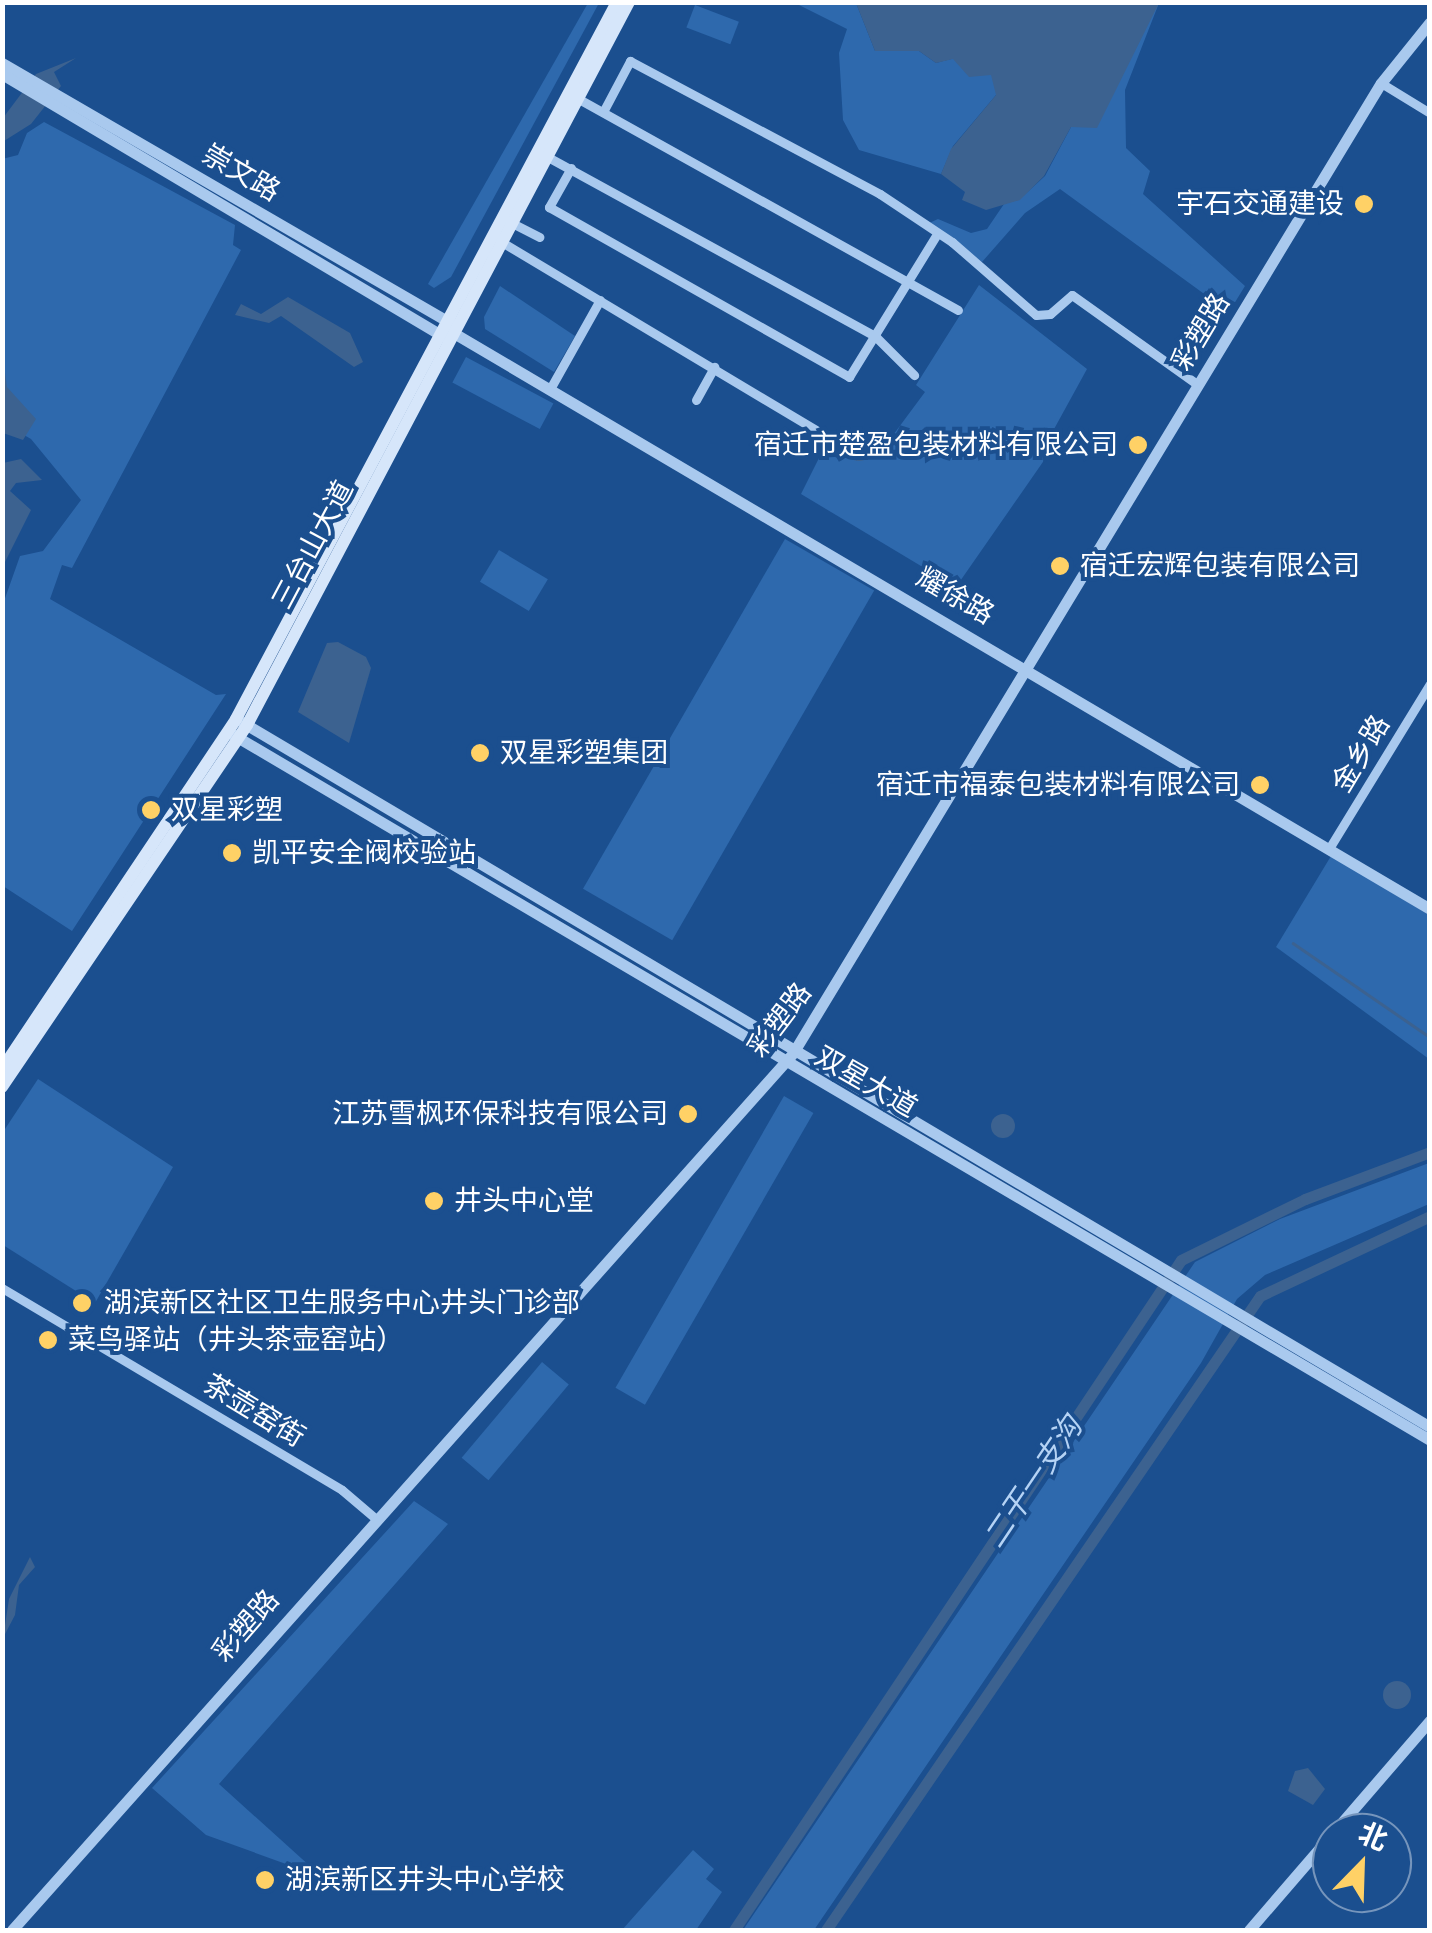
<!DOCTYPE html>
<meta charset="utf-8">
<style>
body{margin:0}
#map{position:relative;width:1432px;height:1933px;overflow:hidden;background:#1b4f8f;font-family:"Roboto Condensed","Noto Sans SC",sans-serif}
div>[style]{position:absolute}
.green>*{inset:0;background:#2e69ad;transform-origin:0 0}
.water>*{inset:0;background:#3c6290}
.round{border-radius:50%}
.stream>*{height:2.5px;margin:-1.25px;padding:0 1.25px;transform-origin:1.25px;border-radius:1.25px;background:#3c6290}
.canal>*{height:11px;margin:-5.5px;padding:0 5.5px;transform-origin:5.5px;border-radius:5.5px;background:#3c6290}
.minor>*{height:9px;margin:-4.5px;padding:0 4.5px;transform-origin:4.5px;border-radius:4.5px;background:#a9c9ee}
.tertiary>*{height:11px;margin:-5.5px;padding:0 5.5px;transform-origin:5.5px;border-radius:5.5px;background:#a9c9ee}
.secondary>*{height:12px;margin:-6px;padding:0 6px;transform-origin:6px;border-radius:6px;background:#d6e6fa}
.dots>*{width:28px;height:28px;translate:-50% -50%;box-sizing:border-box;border:5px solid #1b4f8f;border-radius:50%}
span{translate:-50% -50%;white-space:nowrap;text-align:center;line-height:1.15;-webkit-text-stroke:8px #1b4f8f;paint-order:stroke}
.street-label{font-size:28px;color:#fff}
.poi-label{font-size:28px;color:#fff}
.right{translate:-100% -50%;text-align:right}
.left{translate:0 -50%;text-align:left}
.water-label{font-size:30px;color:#b5d3f5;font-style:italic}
.frame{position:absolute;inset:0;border:5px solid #fff;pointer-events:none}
.north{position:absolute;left:1312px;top:1813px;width:100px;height:100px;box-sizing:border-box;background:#1b4f8f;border:2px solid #7695bc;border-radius:50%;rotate:23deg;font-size:28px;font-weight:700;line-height:40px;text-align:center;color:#fff}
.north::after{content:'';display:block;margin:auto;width:35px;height:45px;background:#ffd166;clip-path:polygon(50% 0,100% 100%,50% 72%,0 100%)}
</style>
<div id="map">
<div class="green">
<div style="clip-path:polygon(588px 3px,599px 3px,451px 277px,434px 288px,428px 284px)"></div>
<div style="clip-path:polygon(795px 3px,856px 3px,875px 51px,919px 51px,936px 63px,1159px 3px,1125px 90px,1126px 148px,1150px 171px,1143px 194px,1245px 286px,1229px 312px,1060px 189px,1025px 213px,982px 262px,927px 224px,938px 219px,971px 233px,987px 229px,1004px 204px,1020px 199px,1045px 176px,1071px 127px,996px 95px,953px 146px,941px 174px,859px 150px,843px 120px,839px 53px,847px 29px)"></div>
<div style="left:695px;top:5px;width:47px;height:24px;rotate:21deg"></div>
<div style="clip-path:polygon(44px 122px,235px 225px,233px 245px,241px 250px,72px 568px,62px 565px,50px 599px,216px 695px,226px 694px,72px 931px,3px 886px,3px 604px,20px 556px,43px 551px,81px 500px,31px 439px,3px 423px,2px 159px,18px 155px,27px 133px)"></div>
<div style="clip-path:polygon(979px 285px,1087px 369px,1042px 451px,1045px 459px,956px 587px,801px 494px,819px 458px,879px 454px,925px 392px,916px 385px)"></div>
<div style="clip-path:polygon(500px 286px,575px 336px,554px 372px,485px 329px,484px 317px)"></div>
<div style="left:466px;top:357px;width:99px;height:29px;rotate:28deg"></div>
<div style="left:785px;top:539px;width:103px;height:404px;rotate:30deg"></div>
<div style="left:499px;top:550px;width:57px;height:37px;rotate:31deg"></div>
<div style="clip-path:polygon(1331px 856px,1429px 915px,1429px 1059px,1276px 947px)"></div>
<div style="clip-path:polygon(38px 1079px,173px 1167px,95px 1303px,3px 1245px,3px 1132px)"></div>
<div style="left:784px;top:1096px;width:34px;height:337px;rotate:30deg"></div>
<div style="clip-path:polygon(1429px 1163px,1429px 1204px,1265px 1275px,1237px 1299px,1201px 1363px,814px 1930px,743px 1930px,1195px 1262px,1280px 1219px)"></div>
<div style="left:542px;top:1362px;width:35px;height:125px;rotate:40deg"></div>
<div style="clip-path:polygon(414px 1501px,448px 1524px,219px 1784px,322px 1877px,206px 1835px,152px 1788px)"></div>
<div style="clip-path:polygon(693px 1850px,714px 1869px,706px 1879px,722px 1892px,696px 1930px,622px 1930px)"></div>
</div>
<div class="water">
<div style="clip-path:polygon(856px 3px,856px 2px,1159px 3px,1097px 128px,1071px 127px,1044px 176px,1020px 200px,986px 210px,962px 200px,965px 192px,941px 174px,951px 149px,996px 95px,991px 75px,969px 77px,953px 59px,936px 63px,919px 51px,875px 51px)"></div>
<div style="clip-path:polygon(76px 58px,54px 72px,61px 86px,31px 124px,4px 141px,3px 161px,3px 118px,36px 74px)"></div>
<div style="clip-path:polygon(288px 297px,350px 333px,363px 362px,354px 367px,281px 316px,269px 323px,235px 315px,241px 304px,261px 314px)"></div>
<div style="clip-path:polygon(2px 351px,7px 387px,36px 419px,23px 440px,3px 433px)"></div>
<div class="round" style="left:847px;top:437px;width:24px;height:24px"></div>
<div style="clip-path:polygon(21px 459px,42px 480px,16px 483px,10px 491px,31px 510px,3px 566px,3px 463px)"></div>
<div style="clip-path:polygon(338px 642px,366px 657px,371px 668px,349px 743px,298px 712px,327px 643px)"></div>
<div class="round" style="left:991px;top:1114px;width:24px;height:24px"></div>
<div style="clip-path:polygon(30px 1557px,35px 1567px,19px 1585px,15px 1615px,3px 1638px,9px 1599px)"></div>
<div class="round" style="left:1383px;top:1681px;width:28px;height:28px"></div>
<div style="clip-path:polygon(1308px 1768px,1325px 1789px,1313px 1805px,1288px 1791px,1295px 1771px)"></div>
</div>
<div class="stream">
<div style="left:1293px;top:943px;width:166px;rotate:34.5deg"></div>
</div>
<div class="canal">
<div style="left:734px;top:1930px;width:805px;rotate:-56.29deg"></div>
<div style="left:1181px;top:1260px;width:138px;rotate:-26.2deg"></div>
<div style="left:1305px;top:1199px;width:134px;rotate:-20.6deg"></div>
<div style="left:826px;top:1930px;width:768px;rotate:-55.61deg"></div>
<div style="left:1260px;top:1296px;width:188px;rotate:-25.2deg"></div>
</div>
<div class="minor">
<div style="left:1381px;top:83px;width:57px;rotate:31.5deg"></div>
<div style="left:577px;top:98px;width:436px;rotate:29.1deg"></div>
<div style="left:603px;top:112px;width:58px;rotate:-62.1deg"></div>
<div style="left:630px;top:61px;width:283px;rotate:28deg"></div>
<div style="left:880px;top:194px;width:87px;rotate:33.7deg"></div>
<div style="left:952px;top:242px;width:111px;rotate:41deg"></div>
<div style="left:1036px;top:315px;width:14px;rotate:-4deg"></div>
<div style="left:1050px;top:314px;width:29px;rotate:-41deg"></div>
<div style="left:1072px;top:295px;width:155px;rotate:35.5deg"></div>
<div style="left:546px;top:156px;width:376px;rotate:28.7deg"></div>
<div style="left:876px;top:337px;width:54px;rotate:45deg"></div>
<div style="left:571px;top:168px;width:45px;rotate:119.4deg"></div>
<div style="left:549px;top:207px;width:345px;rotate:29.5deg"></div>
<div style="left:849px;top:377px;width:168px;rotate:-58.4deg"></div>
<div style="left:510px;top:222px;width:33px;rotate:27deg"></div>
<div style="left:500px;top:241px;width:368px;rotate:30.9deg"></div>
<div style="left:550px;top:389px;width:102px;rotate:-60.7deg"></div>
<div style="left:696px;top:400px;width:38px;rotate:-61deg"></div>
<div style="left:1330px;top:847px;width:191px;rotate:-58.5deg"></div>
<div style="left:2px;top:1288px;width:395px;rotate:30.7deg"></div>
<div style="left:342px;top:1490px;width:43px;rotate:40.3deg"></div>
</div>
<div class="tertiary">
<div style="left:2px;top:63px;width:520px;rotate:30.11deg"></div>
<div style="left:2px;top:74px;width:517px;rotate:30.74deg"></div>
<div style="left:452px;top:332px;width:1136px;rotate:30.54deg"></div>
<div style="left:242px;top:722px;width:1381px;rotate:30.69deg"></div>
<div style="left:232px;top:734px;width:1391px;rotate:30.51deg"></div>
<div style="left:12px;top:1930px;width:1174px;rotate:-48.31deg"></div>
<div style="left:793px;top:1053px;width:1134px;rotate:-58.78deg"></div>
<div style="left:1381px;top:83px;width:78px;rotate:-51.2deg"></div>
<div style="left:1249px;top:1930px;width:277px;rotate:-49.2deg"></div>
</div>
<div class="secondary">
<div style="left:2px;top:1069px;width:421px;rotate:-56.2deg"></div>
<div style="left:236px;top:719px;width:812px;rotate:-62.01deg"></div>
<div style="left:2px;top:1087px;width:437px;rotate:-55.9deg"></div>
<div style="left:247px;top:725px;width:818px;rotate:-62.15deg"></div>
</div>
<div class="dots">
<div style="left:1364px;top:204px;background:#ffd166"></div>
<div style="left:1138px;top:445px;background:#ffd166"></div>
<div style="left:1060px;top:566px;background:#ffd166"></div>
<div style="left:480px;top:753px;background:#ffd166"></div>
<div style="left:1260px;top:785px;background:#ffd166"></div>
<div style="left:151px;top:810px;background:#ffd166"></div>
<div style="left:232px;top:853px;background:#ffd166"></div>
<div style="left:688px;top:1114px;background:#ffd166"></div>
<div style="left:434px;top:1201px;background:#ffd166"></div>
<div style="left:82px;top:1303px;background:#ffd166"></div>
<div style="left:48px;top:1340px;background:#ffd166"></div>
<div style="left:265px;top:1880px;background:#ffd166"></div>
</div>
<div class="street-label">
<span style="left:241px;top:173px;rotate:30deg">崇文路</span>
<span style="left:1201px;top:332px;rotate:-59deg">彩塑路</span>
<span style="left:313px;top:545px;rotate:-62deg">三台山大道</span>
<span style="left:955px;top:596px;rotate:30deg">耀徐路</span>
<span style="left:1361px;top:754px;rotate:-59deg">金乡路</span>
<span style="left:780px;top:1020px;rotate:-53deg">彩塑路</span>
<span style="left:866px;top:1082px;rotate:30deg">双星大道</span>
<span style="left:254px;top:1411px;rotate:31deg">茶壶窑街</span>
<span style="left:246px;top:1626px;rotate:-49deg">彩塑路</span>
</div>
<div class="poi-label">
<span class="right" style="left:1344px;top:204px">宇石交通建设</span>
<span class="right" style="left:1118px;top:445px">宿迁市楚盈包装材料有限公司</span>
<span class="left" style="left:1080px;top:566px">宿迁宏辉包装有限公司</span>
<span class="left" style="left:500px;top:753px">双星彩塑集团</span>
<span class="right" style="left:1240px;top:785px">宿迁市福泰包装材料有限公司</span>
<span class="left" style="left:171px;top:810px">双星彩塑</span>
<span class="left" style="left:252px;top:853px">凯平安全阀校验站</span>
<span class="right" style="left:668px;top:1114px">江苏雪枫环保科技有限公司</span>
<span class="left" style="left:454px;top:1201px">井头中心堂</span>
<span class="left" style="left:104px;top:1303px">湖滨新区社区卫生服务中心井头门诊部</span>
<span class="left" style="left:68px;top:1340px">菜鸟驿站（井头茶壶窑站）</span>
<span class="left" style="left:285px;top:1880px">湖滨新区井头中心学校</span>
</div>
<div class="water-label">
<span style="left:1033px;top:1482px;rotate:-56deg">二干一支沟</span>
</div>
<div class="frame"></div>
<div class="north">北</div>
</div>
